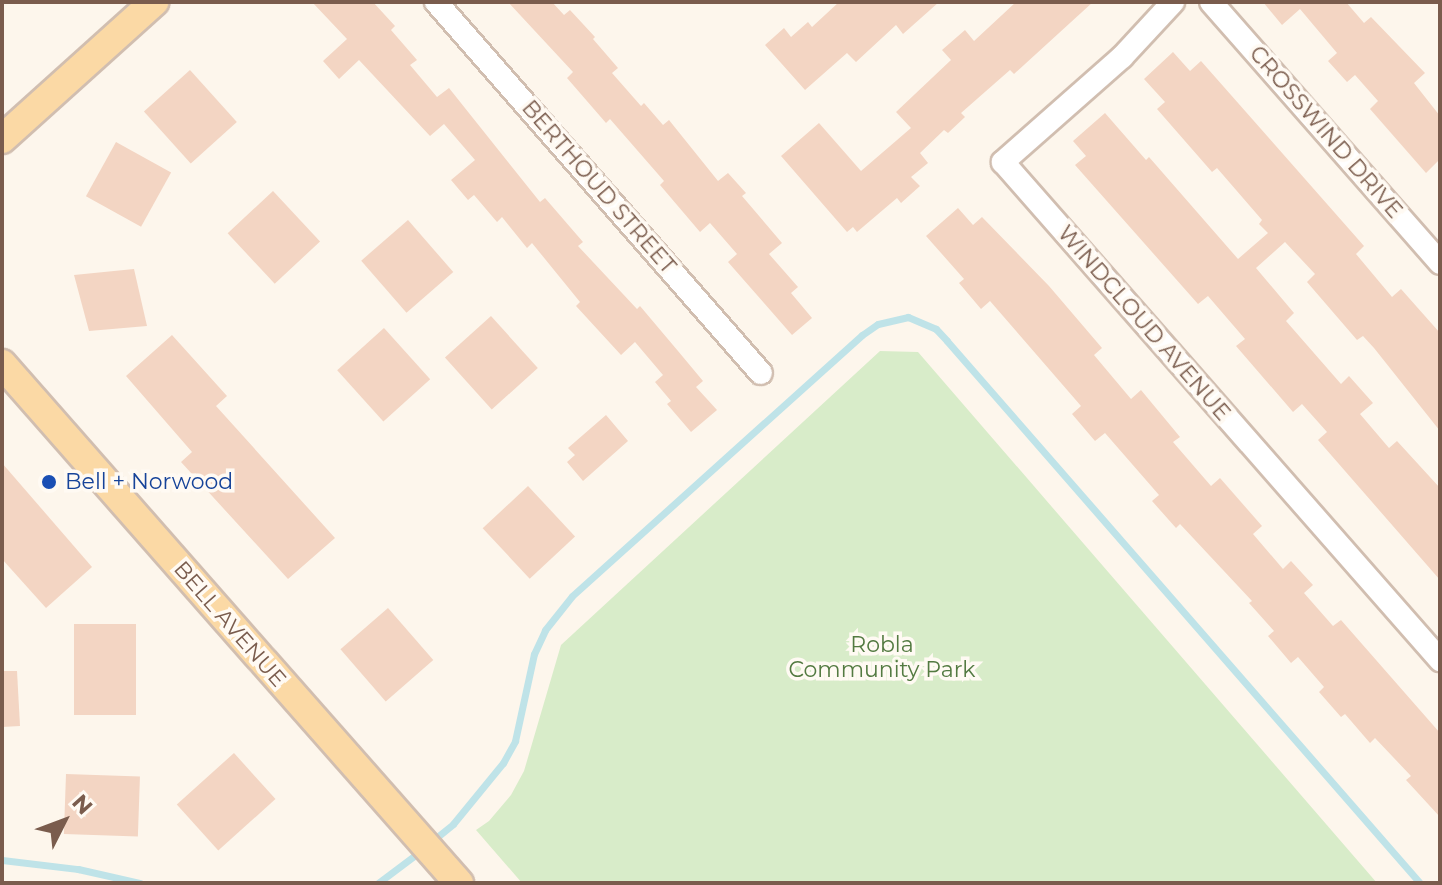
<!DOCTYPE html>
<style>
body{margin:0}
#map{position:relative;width:1442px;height:885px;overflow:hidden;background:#fdf6ec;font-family:Montserrat,sans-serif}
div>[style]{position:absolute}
.green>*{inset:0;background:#d8ecc9}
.stream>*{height:7px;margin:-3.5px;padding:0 3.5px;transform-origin:3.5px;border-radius:3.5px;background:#bfe3e8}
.building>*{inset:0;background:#f3d5c3;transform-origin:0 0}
.roads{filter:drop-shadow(2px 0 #d1beb0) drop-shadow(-2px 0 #d1beb0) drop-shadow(0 2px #d1beb0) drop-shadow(0 -2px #d1beb0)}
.minor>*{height:22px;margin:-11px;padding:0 11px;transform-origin:11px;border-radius:11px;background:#fff}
.major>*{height:28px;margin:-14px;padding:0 14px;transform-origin:14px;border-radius:14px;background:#fbd9a5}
.dots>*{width:22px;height:22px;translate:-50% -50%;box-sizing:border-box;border:4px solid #fffaf3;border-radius:50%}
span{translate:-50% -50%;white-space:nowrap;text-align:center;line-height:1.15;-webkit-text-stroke:7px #fffaf3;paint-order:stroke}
.street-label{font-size:22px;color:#7a5c4d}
.transit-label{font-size:22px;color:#164399}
.left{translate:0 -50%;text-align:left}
.park-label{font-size:22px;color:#537a41}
.frame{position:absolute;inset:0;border:4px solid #7a5c4d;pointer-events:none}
.north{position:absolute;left:24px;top:781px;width:80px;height:80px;-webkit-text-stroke:6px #fffaf3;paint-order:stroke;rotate:48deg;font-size:22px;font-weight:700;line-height:32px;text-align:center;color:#7a5c4d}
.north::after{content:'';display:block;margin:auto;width:28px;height:36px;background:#7a5c4d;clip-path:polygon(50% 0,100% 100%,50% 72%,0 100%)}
</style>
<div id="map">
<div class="green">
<div style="clip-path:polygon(880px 351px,918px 352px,1377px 883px,522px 883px,476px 830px,489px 821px,511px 795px,524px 771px,561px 645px)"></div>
</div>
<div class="stream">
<div style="left:431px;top:842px;width:28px;rotate:-39deg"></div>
<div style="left:453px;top:824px;width:79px;rotate:-50.7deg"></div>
<div style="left:503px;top:763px;width:25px;rotate:-61deg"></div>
<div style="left:515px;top:741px;width:89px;rotate:-77.7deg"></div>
<div style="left:534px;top:654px;width:26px;rotate:-65deg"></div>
<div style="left:545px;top:630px;width:43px;rotate:-51.5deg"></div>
<div style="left:572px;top:596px;width:390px;rotate:-42deg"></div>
<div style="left:862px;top:335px;width:19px;rotate:-35deg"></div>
<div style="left:878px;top:324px;width:31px;rotate:-13deg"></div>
<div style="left:908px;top:317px;width:30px;rotate:23deg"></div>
<div style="left:936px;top:329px;width:16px;rotate:47deg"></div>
<div style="left:947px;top:341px;width:719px;rotate:48.89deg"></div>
<div style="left:2px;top:860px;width:77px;rotate:6.8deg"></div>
<div style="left:78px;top:869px;width:64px;rotate:12.7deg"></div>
<div style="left:378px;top:883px;width:55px;rotate:-36.9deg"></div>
</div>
<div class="building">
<div style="clip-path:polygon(312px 2px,373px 2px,395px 26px,391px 30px,417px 60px,410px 65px,437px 97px,449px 88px,540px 202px,545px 198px,583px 242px,578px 246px,637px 309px,640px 306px,678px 351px,703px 381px,696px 387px,717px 410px,691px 432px,667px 404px,671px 401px,655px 382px,663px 375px,635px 342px,621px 355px,576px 306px,580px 302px,532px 243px,527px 248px,502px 217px,497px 222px,474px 195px,468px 200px,451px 180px,475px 160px,444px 124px,430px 136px,359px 60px,339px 79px,323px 61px,347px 39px)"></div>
<div style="clip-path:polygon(508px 2px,552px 2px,564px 15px,570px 10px,595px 37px,593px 39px,618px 68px,612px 73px,641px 106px,644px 103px,663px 125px,669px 120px,718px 181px,728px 173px,746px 193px,742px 196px,782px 243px,769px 254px,798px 287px,791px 293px,812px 318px,792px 335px,728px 262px,737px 254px,710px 223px,700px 232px,660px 185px,664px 181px,610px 119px,606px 123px,567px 78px,573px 72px)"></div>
<div style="clip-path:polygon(839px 2px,939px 2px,903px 34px,896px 25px,856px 62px,847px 53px,805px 90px,765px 45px,784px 28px,791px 37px,808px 22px,812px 27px)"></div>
<div style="clip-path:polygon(1016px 2px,1093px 2px,1014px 74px,1010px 70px,961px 113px,965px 117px,948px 133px,944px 130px,920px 153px,928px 163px,911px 177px,920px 186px,901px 203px,897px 198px,857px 232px,853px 227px,847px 232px,781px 156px,819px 123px,861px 171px,911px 128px,896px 112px,951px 60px,942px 50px,965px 30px,974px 41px)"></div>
<div style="clip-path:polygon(1263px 2px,1346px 2px,1364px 23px,1371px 17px,1425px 73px,1414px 83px,1440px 116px,1440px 159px,1426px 173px,1370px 109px,1378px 101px,1355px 75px,1347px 82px,1328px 61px,1337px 53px,1300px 9px,1282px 25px)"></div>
<div style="clip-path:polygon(1173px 52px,1190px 71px,1201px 61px,1364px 246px,1356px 254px,1392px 297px,1401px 289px,1440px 333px,1440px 431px,1374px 348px,1363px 336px,1357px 340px,1307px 282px,1315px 274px,1285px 242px,1256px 268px,1294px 313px,1286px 321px,1341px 384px,1349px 376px,1373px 403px,1360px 414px,1389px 448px,1397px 441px,1440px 488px,1440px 580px,1318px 440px,1327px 432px,1302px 404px,1293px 412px,1236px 346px,1245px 339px,1208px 296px,1198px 304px,1075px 165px,1086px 156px,1073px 141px,1105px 113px,1146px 160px,1149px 157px,1238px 259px,1268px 233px,1259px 224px,1262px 220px,1217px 168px,1212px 172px,1157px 109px,1165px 102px,1144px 79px)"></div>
<div style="left:190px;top:70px;width:70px;height:62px;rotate:48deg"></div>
<div style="left:116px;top:142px;width:63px;height:62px;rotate:29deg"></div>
<div style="left:273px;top:191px;width:69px;height:62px;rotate:47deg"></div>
<div style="clip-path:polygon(958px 208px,973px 225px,982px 217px,1049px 286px,1102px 348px,1094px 355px,1131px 399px,1141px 390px,1180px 437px,1173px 442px,1211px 486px,1220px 478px,1262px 526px,1253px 534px,1283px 569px,1291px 561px,1313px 585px,1304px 593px,1333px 626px,1341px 620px,1440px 733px,1440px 817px,1406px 780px,1411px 776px,1375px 738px,1370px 743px,1345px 714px,1341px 717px,1319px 692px,1324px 687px,1298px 657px,1291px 663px,1268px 636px,1274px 631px,1249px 603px,1252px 601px,1180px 524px,1176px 528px,1152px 501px,1159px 495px,1105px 433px,1095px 441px,1072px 414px,1081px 406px,990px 301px,981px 309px,959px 283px,964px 279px,926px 236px)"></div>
<div style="left:408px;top:220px;width:69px;height:62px;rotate:49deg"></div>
<div style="clip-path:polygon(134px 269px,147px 326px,89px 331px,74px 275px)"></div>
<div style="left:491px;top:316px;width:70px;height:62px;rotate:48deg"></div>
<div style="left:384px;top:328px;width:69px;height:63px;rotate:48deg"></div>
<div style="clip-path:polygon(172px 335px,227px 396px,216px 406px,335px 538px,288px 579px,181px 462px,192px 452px,126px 376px)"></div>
<div style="clip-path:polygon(606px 415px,628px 441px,583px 481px,567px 462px,575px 455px,568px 448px)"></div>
<div style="clip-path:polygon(2px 463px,92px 567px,46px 608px,2px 559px)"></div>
<div style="left:528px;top:486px;width:69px;height:62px;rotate:47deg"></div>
<div style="left:388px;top:608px;width:69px;height:63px;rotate:49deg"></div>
<div style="left:74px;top:624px;width:62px;height:91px"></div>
<div style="clip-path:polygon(2px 671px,17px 671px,20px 726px,2px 727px)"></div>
<div style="left:234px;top:753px;width:62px;height:77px;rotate:48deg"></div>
<div style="left:66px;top:774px;width:74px;height:60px;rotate:2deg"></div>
</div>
<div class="roads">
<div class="minor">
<div style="left:436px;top:2px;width:493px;rotate:48.8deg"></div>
<div style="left:1173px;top:2px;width:75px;rotate:132.8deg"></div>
<div style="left:1122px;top:57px;width:159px;rotate:138.6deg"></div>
<div style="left:1003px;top:162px;width:663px;rotate:48.73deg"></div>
<div style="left:1211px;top:2px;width:347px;rotate:48.7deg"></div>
</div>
<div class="major">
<div style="left:2px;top:139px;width:205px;rotate:-42deg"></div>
<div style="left:2px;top:364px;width:390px;rotate:48.7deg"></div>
<div style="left:264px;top:662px;width:295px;rotate:48.6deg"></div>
</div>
</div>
<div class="dots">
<div style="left:49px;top:482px;background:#1a4fb4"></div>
</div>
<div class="street-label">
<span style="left:1326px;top:132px;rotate:49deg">CROSSWIND DRIVE</span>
<span style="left:599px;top:187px;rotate:49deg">BERTHOUD STREET</span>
<span style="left:1144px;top:323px;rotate:49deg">WINDCLOUD AVENUE</span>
<span style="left:230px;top:624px;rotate:49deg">BELL AVENUE</span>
</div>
<div class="transit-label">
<span class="left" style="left:65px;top:482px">Bell + Norwood</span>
</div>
<div class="park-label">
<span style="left:882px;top:657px">Robla<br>Community Park</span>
</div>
<div class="frame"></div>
<div class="north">N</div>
</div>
